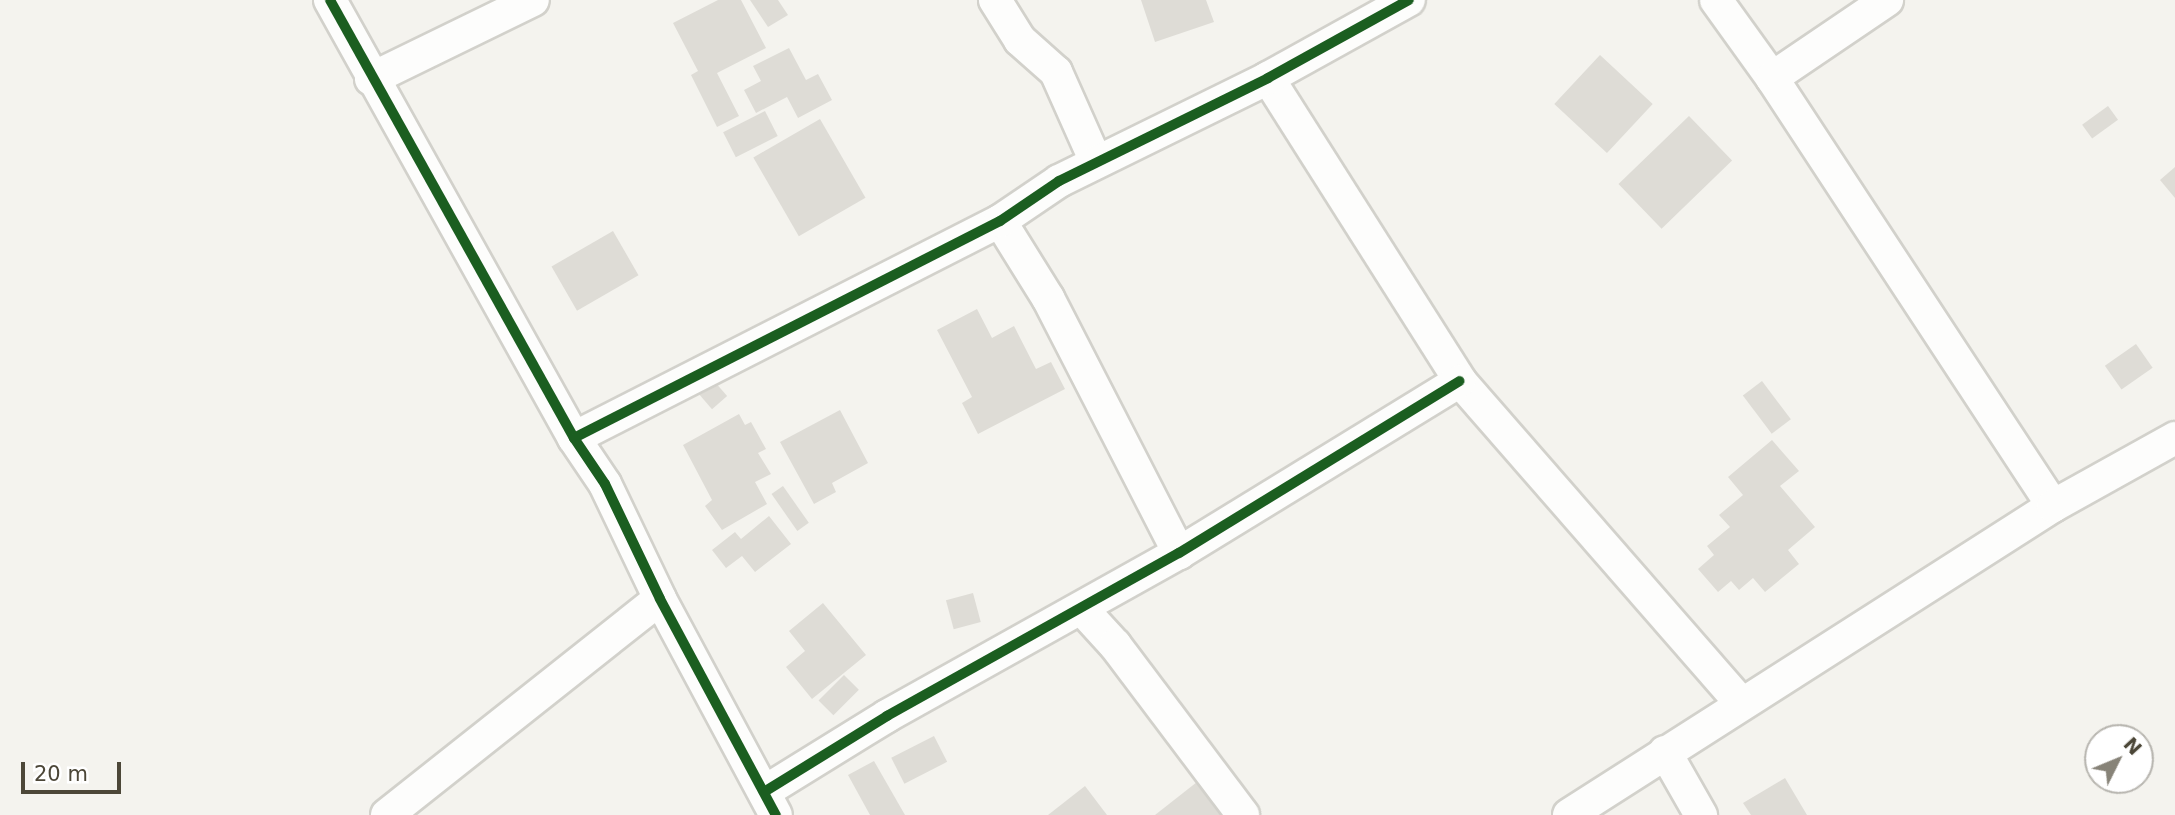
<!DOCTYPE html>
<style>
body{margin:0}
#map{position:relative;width:2175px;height:815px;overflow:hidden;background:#f4f3ee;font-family:"DejaVu Sans",sans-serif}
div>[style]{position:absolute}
.building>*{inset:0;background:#dedcd6;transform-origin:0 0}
.roads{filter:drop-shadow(2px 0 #d2d1cb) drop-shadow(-2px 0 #d2d1cb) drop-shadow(0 2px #d2d1cb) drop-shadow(0 -2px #d2d1cb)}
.minor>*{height:32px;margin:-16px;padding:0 16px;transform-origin:16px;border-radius:16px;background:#fdfdfc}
.cycleway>*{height:10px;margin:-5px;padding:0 5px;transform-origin:5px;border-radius:5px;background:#1b5e20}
span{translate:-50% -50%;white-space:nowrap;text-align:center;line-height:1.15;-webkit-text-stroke:5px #fff;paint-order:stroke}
.north{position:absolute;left:2084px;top:724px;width:70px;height:70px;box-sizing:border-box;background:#fff;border:2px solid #b7b5af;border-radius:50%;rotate:47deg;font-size:19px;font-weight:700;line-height:28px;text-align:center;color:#4c4738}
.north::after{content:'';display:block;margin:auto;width:24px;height:32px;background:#878378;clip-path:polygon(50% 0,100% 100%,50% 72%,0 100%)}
.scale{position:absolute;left:21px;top:762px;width:100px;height:32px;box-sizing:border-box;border:4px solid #4c4738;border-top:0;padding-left:9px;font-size:21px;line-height:24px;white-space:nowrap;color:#4c4738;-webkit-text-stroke:5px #fff;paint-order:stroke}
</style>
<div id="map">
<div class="building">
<div style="clip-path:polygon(718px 0,741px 0,766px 48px,717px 73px,739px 116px,717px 127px,691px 75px,698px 71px,673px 23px)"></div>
<div style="clip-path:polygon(750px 0,778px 0,788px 15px,768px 27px)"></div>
<div style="clip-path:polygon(1141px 0,1206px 0,1214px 22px,1155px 42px)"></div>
<div style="clip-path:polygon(789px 48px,806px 80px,818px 74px,832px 100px,798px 118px,787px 97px,756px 113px,744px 90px,761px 81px,753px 66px)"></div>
<div style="left:1600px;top:55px;width:72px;height:67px;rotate:43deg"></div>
<div style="left:2108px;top:106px;width:17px;height:32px;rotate:54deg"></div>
<div style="left:765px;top:111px;width:28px;height:47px;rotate:63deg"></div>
<div style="left:1689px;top:116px;width:62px;height:98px;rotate:46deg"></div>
<div style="left:820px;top:119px;width:91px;height:77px;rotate:60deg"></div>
<div style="clip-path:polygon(2175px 167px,2175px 198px,2160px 180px)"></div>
<div style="left:613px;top:231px;width:51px;height:71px;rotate:60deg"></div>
<div style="clip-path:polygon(977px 309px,992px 338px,1014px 326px,1036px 369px,1051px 362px,1065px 389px,978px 434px,962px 403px,972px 397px,937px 330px)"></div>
<div style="left:2136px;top:344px;width:29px;height:38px;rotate:55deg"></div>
<div style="left:714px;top:381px;width:20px;height:20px;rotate:49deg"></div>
<div style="left:1762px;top:381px;width:48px;height:24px;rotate:53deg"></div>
<div style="clip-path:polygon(840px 410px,868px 463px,832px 483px,836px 492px,814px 504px,780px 442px)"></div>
<div style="clip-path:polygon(739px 414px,745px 425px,751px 422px,766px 449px,758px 453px,771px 474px,755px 482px,767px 504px,722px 530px,705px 506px,712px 500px,683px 445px)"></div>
<div style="clip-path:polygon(1772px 440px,1799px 471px,1780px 486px,1815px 527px,1788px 550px,1799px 564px,1765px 592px,1753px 578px,1739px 590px,1731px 581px,1718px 592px,1698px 569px,1714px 555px,1707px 546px,1730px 527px,1719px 515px,1743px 495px,1728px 477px)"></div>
<div style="left:783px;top:486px;width:45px;height:14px;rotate:55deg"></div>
<div style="clip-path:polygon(769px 516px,791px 544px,755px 572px,742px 556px,726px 568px,712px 550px,735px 532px,741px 539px)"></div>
<div style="left:973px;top:593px;width:30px;height:28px;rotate:75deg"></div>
<div style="clip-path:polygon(823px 603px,866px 655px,812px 699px,786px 667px,805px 651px,789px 631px)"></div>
<div style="left:844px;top:675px;width:21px;height:36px;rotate:45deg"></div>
<div style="left:934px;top:736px;width:29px;height:48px;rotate:63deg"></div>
<div style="clip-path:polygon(874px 761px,905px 815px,870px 815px,848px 775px)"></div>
<div style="clip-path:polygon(1785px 778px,1807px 815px,1751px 815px,1743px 803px)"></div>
<div style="clip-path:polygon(1197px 782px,1223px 815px,1155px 815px)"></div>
<div style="clip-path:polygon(1085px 786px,1107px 815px,1048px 815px)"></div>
</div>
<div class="roads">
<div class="minor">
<div style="left:330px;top:0;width:501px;rotate:60.88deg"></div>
<div style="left:574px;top:438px;width:55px;rotate:56deg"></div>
<div style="left:605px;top:484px;width:127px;rotate:64.4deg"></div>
<div style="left:660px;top:599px;width:245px;rotate:61.8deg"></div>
<div style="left:995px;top:0;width:47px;rotate:58deg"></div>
<div style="left:1020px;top:40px;width:48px;rotate:41.6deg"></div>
<div style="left:1056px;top:72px;width:98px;rotate:66deg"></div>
<div style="left:1716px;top:0;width:96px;rotate:54.3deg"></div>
<div style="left:1772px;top:78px;width:512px;rotate:56.71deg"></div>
<div style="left:1268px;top:78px;width:359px;rotate:57.6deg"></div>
<div style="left:1460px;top:381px;width:427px;rotate:48.9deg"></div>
<div style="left:1772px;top:78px;width:139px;rotate:-34.1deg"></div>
<div style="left:371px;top:79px;width:180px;rotate:-26deg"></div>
<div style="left:1000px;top:221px;width:91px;rotate:58.1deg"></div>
<div style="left:1048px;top:298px;width:287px;rotate:62.8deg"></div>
<div style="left:574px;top:438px;width:478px;rotate:-27deg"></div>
<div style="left:1000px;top:221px;width:71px;rotate:-34.1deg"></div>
<div style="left:1059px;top:181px;width:233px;rotate:-26.2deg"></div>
<div style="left:1268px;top:78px;width:161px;rotate:-29deg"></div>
<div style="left:1082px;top:609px;width:49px;rotate:47.5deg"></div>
<div style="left:1115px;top:645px;width:213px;rotate:53deg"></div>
<div style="left:1665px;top:752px;width:73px;rotate:60.3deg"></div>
<div style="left:764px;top:792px;width:145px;rotate:-31.7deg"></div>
<div style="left:887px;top:716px;width:334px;rotate:-29.2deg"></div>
<div style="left:1179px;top:553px;width:329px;rotate:-31.5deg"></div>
<div style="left:387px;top:815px;width:348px;rotate:-38.4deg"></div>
<div style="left:1569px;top:815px;width:574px;rotate:-32.56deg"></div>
<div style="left:2053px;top:506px;width:140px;rotate:-29.1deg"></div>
</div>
</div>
<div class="cycleway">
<div style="left:330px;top:0;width:501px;rotate:60.88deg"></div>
<div style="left:574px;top:438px;width:55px;rotate:56deg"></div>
<div style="left:605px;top:484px;width:127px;rotate:64.4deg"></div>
<div style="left:660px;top:599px;width:245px;rotate:61.8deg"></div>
<div style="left:574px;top:438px;width:478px;rotate:-27deg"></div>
<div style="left:1000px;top:221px;width:71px;rotate:-34.1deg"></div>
<div style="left:1059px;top:181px;width:233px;rotate:-26.2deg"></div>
<div style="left:1268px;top:78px;width:161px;rotate:-29deg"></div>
<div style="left:764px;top:792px;width:145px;rotate:-31.7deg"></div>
<div style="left:887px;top:716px;width:334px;rotate:-29.2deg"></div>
<div style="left:1179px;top:553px;width:329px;rotate:-31.5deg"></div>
</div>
<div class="north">N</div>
<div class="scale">20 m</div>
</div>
